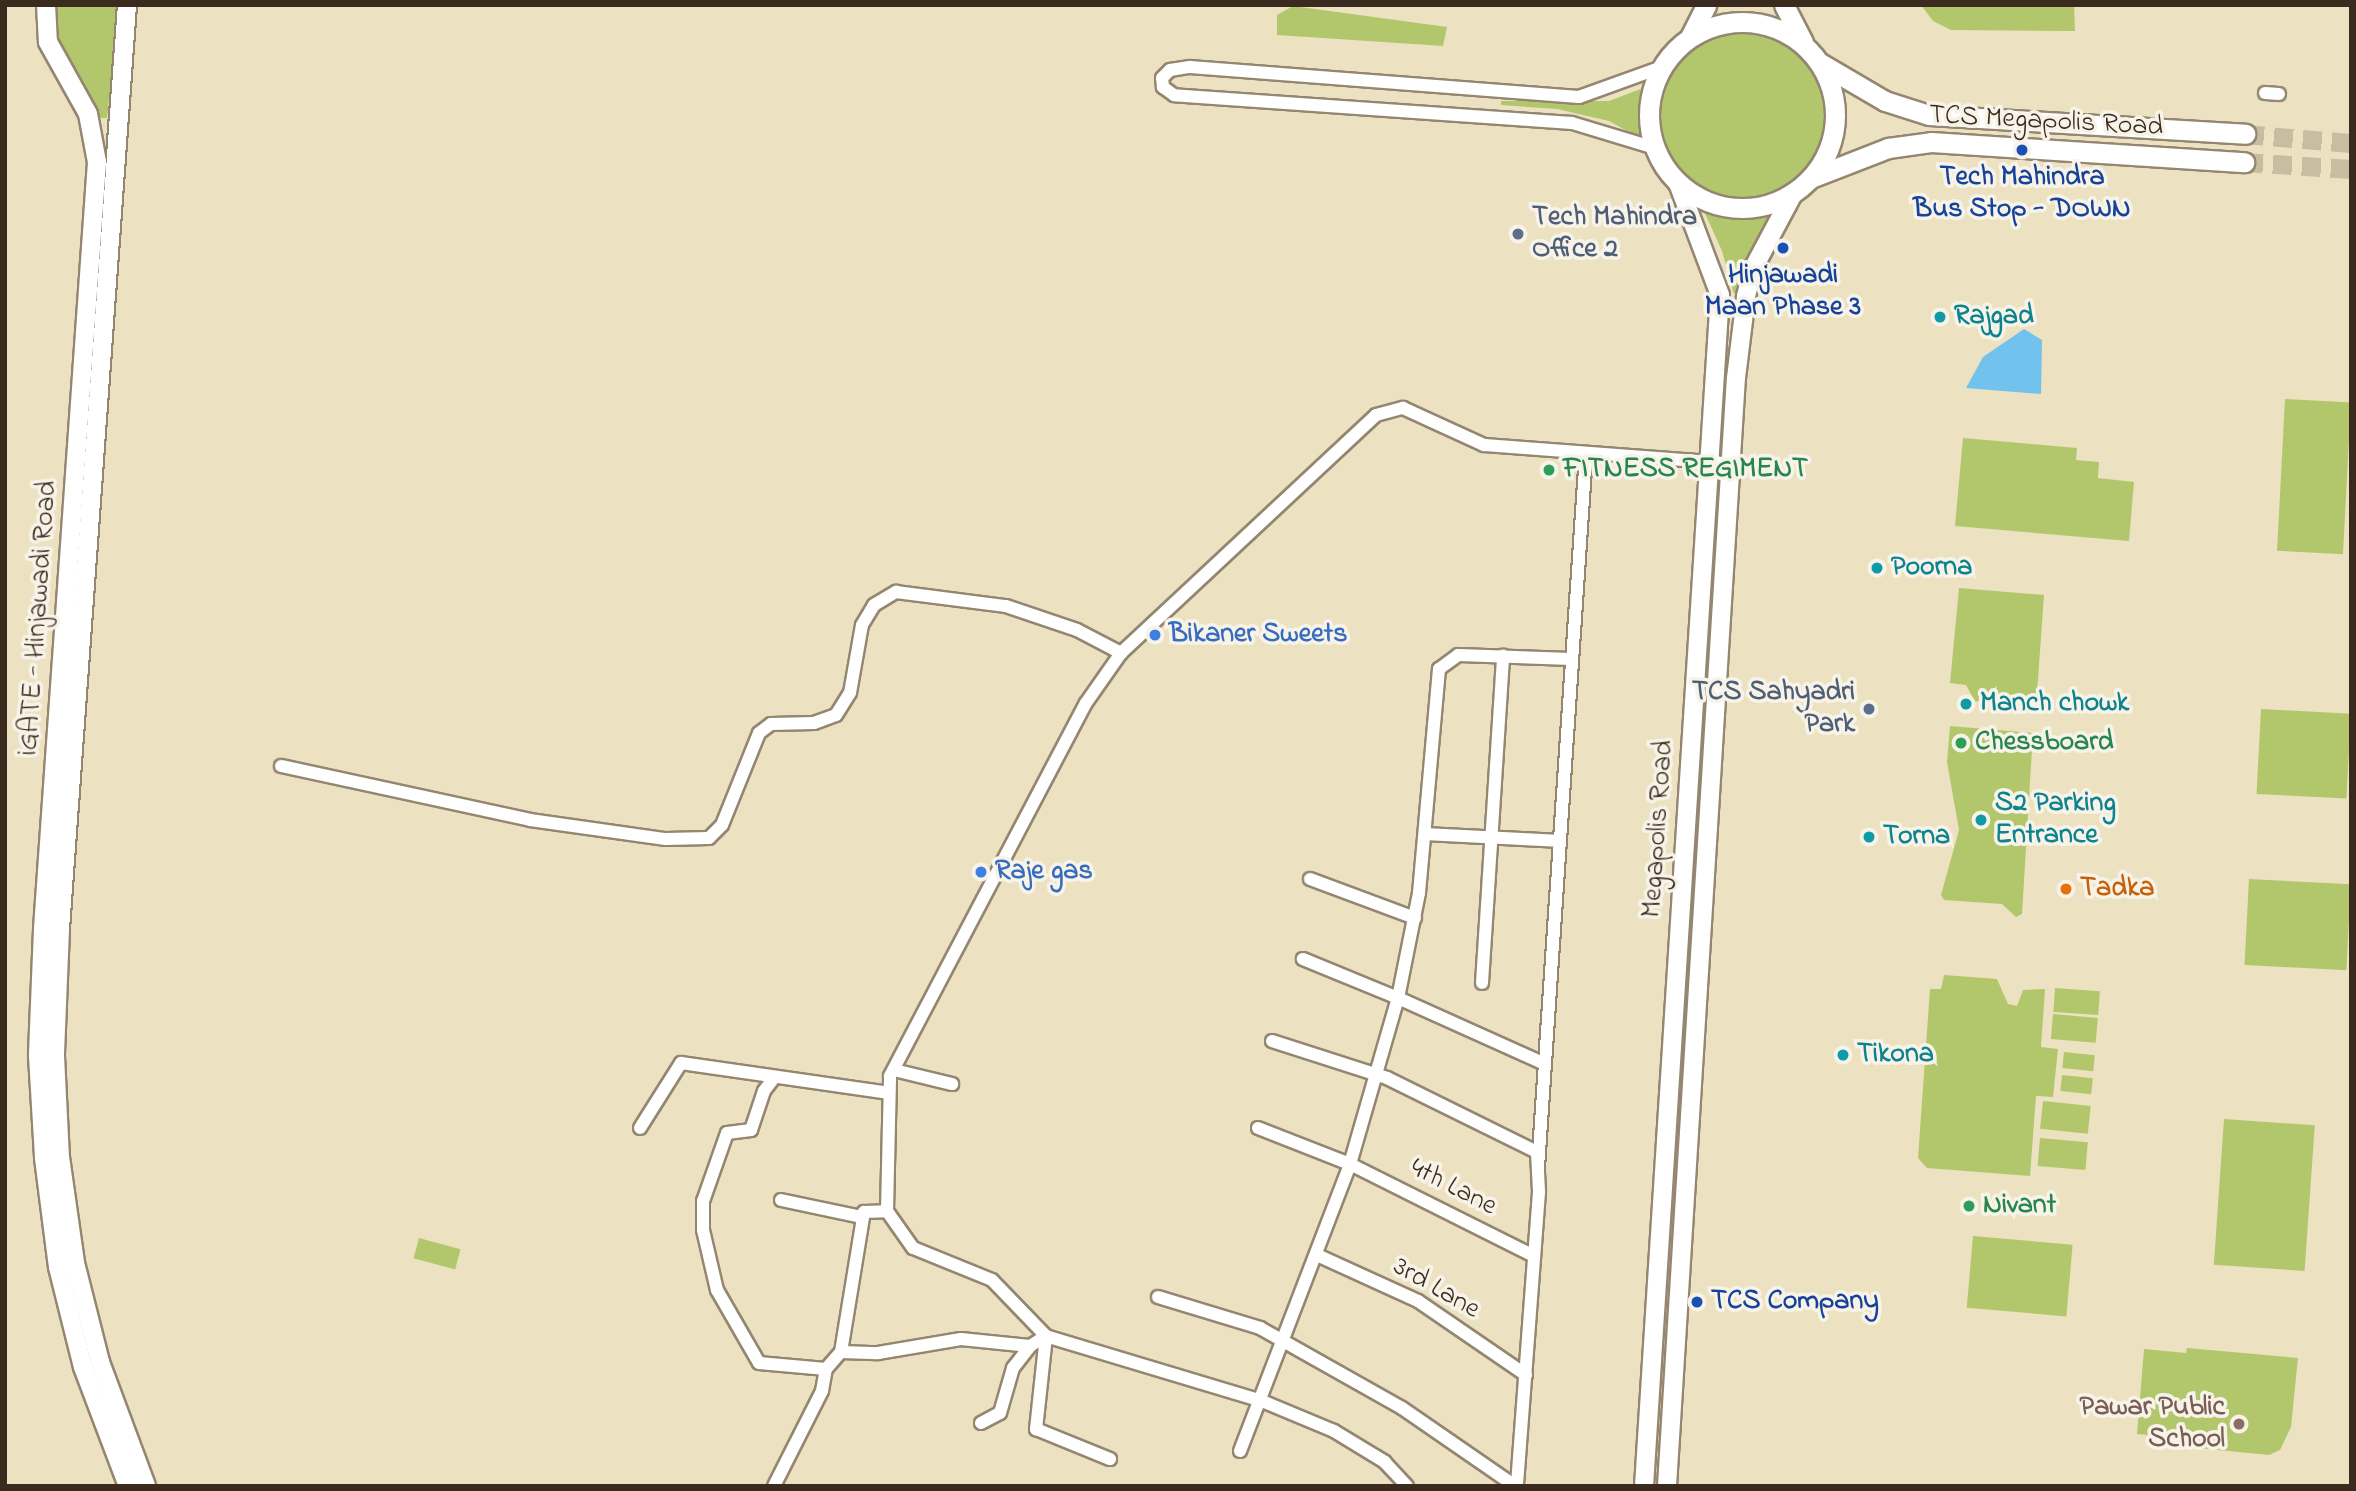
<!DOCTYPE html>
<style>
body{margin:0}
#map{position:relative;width:2356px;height:1491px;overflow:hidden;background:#ece2c2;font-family:"Indie Flower",sans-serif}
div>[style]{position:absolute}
.green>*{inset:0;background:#b2c76b;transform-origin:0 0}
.round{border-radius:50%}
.water>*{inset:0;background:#71c2ec}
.primary-tunnel>*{height:19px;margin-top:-9.5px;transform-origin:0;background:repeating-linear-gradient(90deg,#c9bda1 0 19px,transparent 0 29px)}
.roads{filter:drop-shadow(2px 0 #948670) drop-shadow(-2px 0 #948670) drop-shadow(0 2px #948670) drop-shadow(0 -2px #948670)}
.street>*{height:12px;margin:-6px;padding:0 6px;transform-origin:6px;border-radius:6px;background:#fff}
.secondary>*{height:18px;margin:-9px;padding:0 9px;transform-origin:9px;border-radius:9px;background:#fff}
.primary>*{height:19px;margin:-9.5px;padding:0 9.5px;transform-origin:9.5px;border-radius:9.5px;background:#fff}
.primary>.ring{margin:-9.5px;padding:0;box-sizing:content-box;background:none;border:19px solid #fff;border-radius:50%}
.dots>*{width:19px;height:19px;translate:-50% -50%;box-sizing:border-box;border:4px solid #f7f3e8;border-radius:50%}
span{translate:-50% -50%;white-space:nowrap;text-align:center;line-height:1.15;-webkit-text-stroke:7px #f7f3e8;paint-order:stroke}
.street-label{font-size:28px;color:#3b2a1e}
.transit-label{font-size:28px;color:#164399;font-weight:700}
.left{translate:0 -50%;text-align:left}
.service-label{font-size:28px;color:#4e5e75;font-weight:700}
.right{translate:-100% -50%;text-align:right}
.culture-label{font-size:28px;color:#0d838f;font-weight:700}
.leisure-label{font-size:28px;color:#27864d;font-weight:700}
.shop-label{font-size:28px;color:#366cbe;font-weight:700}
.food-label{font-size:28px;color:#c56008;font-weight:700}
.education-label{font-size:28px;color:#785e54;font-weight:700}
.frame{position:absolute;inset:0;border:7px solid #3b2a1e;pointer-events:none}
</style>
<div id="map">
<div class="green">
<div style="clip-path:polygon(55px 5px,119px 5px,107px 118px,100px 118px,58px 37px,53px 19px)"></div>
<div style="clip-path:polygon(1921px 5px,2074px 5px,2075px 31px,1951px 30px,1933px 21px)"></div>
<div style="clip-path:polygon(1293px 6px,1447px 27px,1443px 46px,1277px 35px,1277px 15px)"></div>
<div class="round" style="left:1658px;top:31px;width:168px;height:168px"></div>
<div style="clip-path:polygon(1643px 88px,1642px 139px,1609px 121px,1557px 109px,1501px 105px,1501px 101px,1609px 101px)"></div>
<div style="clip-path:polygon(1703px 209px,1739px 217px,1773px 213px,1734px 294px,1722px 251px)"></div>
<div style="left:2285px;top:399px;width:66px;height:152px;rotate:3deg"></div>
<div style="clip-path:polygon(1963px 438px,2077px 448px,2076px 460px,2099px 462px,2098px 478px,2134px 482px,2129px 541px,1955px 526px)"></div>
<div style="clip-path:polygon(1959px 588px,2044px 595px,2036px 707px,1975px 701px,1966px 685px,1950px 683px)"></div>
<div style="left:2261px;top:709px;width:90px;height:85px;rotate:3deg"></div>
<div style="clip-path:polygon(1950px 726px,2033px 733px,2022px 914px,2016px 917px,2002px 904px,1944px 900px,1941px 895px,1959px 830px,1947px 762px)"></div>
<div style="left:2249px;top:879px;width:102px;height:86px;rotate:3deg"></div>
<div style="clip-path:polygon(1944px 975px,1997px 979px,2008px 1004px,2017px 1006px,2023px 990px,2045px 989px,2041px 1047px,2058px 1049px,2053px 1097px,2036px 1096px,2030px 1176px,1927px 1168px,1918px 1158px,1930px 989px,1941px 989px)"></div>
<div style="left:2055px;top:988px;width:45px;height:24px;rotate:4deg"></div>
<div style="left:2053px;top:1014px;width:45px;height:25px;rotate:5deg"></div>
<div style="left:2064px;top:1052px;width:31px;height:16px;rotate:6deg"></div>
<div style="left:2062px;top:1075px;width:31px;height:16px;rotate:6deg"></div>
<div style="left:2043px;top:1101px;width:48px;height:28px;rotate:6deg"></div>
<div style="left:2224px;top:1119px;width:91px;height:146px;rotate:4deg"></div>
<div style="left:2040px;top:1138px;width:48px;height:28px;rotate:5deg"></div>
<div style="left:1973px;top:1236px;width:100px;height:72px;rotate:5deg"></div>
<div style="left:419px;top:1238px;width:43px;height:21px;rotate:15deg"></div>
<div style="clip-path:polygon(2187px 1348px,2298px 1358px,2291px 1427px,2280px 1450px,2269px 1455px,2148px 1443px,2148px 1435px,2137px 1434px,2144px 1349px,2186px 1353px)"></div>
</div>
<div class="water">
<div style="clip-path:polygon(2024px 329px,2042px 340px,2041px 394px,1966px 388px,1983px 357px)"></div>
</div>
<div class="primary-tunnel">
<div style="left:2245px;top:134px;width:106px;rotate:4.9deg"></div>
<div style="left:2244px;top:162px;width:107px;rotate:3.7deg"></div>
</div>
<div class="roads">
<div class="street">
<div style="left:2265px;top:93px;width:14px;rotate:4deg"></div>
<div style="left:1655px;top:148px;width:87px;rotate:-163.2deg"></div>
<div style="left:1572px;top:123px;width:399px;rotate:-176deg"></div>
<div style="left:1174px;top:95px;width:14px;rotate:-144deg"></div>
<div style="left:1163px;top:87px;width:9px;rotate:-96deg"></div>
<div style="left:1162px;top:78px;width:11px;rotate:-45deg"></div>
<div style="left:1170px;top:70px;width:20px;rotate:-9deg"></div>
<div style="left:1190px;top:67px;width:390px;rotate:4.4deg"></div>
<div style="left:1579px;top:97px;width:88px;rotate:-19.9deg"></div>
<div style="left:281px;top:766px;width:255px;rotate:12.2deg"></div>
<div style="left:530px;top:820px;width:137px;rotate:8deg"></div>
<div style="left:666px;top:839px;width:43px;rotate:-1.3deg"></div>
<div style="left:709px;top:838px;width:18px;rotate:-45deg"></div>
<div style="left:722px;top:825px;width:99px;rotate:-68.1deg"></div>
<div style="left:759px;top:733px;width:15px;rotate:-37deg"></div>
<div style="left:771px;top:724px;width:43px;rotate:-1.3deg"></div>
<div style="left:814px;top:723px;width:23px;rotate:-20deg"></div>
<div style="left:836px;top:715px;width:26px;rotate:-58deg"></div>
<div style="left:850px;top:693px;width:69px;rotate:-80deg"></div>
<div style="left:862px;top:625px;width:23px;rotate:-59deg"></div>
<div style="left:874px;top:605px;width:26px;rotate:-31deg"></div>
<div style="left:896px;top:592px;width:111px;rotate:7.3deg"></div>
<div style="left:1006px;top:606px;width:75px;rotate:18.7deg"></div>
<div style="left:1077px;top:630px;width:50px;rotate:27.6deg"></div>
<div style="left:1426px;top:834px;width:134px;rotate:3deg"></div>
<div style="left:1310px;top:879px;width:112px;rotate:20.4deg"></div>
<div style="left:1482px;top:983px;width:328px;rotate:-86.3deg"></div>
<div style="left:1272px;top:1041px;width:121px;rotate:17.8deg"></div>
<div style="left:1387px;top:1078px;width:167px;rotate:26.3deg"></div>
<div style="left:1537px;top:1152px;width:40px;rotate:87.1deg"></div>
<div style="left:1539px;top:1192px;width:295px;rotate:94.3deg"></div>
<div style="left:1545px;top:1064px;width:161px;rotate:-155.8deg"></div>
<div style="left:1398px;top:998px;width:107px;rotate:-78.7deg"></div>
<div style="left:1419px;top:893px;width:225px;rotate:-84.9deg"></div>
<div style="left:1439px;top:669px;width:24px;rotate:-36deg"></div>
<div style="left:1458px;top:655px;width:114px;rotate:2deg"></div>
<div style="left:894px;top:1070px;width:60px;rotate:13.6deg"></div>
<div style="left:774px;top:1078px;width:16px;rotate:128deg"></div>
<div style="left:764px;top:1091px;width:41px;rotate:108.4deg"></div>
<div style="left:751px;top:1130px;width:24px;rotate:173deg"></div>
<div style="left:727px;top:1133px;width:72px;rotate:109.4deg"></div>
<div style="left:703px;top:1201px;width:29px;rotate:90deg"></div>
<div style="left:703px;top:1230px;width:62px;rotate:76.9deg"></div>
<div style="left:717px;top:1290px;width:84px;rotate:60.1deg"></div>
<div style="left:759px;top:1363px;width:67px;rotate:5.1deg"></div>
<div style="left:640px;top:1128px;width:77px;rotate:-57.8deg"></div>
<div style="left:681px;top:1063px;width:209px;rotate:8.2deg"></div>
<div style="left:1258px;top:1128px;width:99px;rotate:21.4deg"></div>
<div style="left:1350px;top:1164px;width:206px;rotate:26.6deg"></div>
<div style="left:1538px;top:1167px;width:715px;rotate:-86.15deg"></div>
<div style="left:781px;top:1200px;width:83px;rotate:11.9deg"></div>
<div style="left:1317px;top:1255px;width:111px;rotate:24.5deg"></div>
<div style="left:1418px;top:1301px;width:131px;rotate:34.4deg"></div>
<div style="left:1158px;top:1297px;width:107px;rotate:16.9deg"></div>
<div style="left:1260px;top:1328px;width:163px;rotate:29.4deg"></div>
<div style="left:1402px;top:1408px;width:137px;rotate:34.6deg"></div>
<div style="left:1046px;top:1336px;width:94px;rotate:96.1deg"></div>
<div style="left:1036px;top:1429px;width:80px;rotate:22.1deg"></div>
<div style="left:841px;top:1352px;width:142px;rotate:-80.7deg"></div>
<div style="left:864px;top:1212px;width:23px;rotate:-2deg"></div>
<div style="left:981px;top:1423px;width:21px;rotate:-28deg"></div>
<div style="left:1000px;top:1413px;width:47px;rotate:-73.9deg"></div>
<div style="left:1013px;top:1368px;width:28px;rotate:-52deg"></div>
<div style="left:1240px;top:1451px;width:307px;rotate:-69deg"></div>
<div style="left:1350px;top:1164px;width:173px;rotate:-73.9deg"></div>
<div style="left:1398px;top:998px;width:103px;rotate:-157.7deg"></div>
<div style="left:774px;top:1486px;width:106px;rotate:-63.2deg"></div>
<div style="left:822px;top:1391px;width:22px;rotate:-80deg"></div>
<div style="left:826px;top:1369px;width:23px;rotate:-49deg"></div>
<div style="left:841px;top:1352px;width:37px;rotate:2deg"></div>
<div style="left:878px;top:1353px;width:84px;rotate:-9.6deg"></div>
<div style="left:961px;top:1339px;width:69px;rotate:5.8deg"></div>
<div style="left:1030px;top:1346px;width:19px;rotate:-32deg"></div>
<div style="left:1407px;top:1486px;width:33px;rotate:-133deg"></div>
<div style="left:1385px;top:1462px;width:60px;rotate:-148.7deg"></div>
<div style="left:1334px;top:1431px;width:78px;rotate:-157.4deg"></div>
<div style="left:1262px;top:1401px;width:226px;rotate:-163.3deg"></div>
<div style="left:1046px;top:1336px;width:78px;rotate:-134deg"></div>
<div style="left:992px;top:1280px;width:85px;rotate:-157.9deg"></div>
<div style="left:913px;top:1248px;width:45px;rotate:-125.1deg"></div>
<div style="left:887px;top:1211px;width:135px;rotate:-88.7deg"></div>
<div style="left:890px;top:1076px;width:421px;rotate:-62.3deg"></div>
<div style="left:1086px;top:703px;width:61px;rotate:-55deg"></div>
<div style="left:1121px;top:653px;width:349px;rotate:-43deg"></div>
<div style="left:1376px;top:415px;width:28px;rotate:-15deg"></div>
<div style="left:1403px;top:408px;width:89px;rotate:24.6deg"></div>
<div style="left:1484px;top:445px;width:251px;rotate:4.3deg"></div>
</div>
<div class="secondary">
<div style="left:46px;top:5px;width:37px;rotate:87deg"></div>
<div style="left:48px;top:42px;width:82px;rotate:60.9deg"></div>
<div style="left:88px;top:114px;width:49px;rotate:79.4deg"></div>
<div style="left:97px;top:162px;width:769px;rotate:94.03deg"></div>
<div style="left:43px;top:929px;width:127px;rotate:92.3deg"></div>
<div style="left:38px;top:1056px;width:102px;rotate:86.6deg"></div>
<div style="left:44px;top:1158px;width:110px;rotate:82.7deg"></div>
<div style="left:58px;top:1267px;width:103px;rotate:76deg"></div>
<div style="left:83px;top:1367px;width:127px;rotate:69.3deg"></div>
<div style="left:127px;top:5px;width:926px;rotate:94.15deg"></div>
<div style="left:60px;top:929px;width:127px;rotate:92.3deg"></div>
<div style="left:55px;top:1056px;width:101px;rotate:87.2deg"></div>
<div style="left:60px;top:1157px;width:107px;rotate:81.9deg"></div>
<div style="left:75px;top:1263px;width:102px;rotate:75.8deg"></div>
<div style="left:100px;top:1362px;width:132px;rotate:69.6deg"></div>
<div style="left:1644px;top:1486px;width:1193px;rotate:-86.35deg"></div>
<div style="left:1720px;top:295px;width:120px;rotate:-110.6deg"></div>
<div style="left:1667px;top:1486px;width:1110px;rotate:-86.44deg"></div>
<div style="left:1736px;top:378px;width:83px;rotate:-83deg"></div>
<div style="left:1746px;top:296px;width:30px;rotate:-75deg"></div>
<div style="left:1754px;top:267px;width:85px;rotate:-61.9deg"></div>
</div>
<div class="primary">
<div style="left:1784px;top:5px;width:42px;rotate:62.8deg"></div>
<div class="ring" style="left:1649px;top:22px;width:167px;height:167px"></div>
<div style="left:1690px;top:37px;width:36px;rotate:-63deg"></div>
<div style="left:1820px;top:63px;width:75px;rotate:30.3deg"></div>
<div style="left:1885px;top:101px;width:46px;rotate:17.7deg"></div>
<div style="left:1929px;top:115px;width:317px;rotate:3.4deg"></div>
<div style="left:1811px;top:178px;width:83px;rotate:-21.3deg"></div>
<div style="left:1888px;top:148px;width:43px;rotate:-7.9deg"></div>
<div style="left:1931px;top:142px;width:314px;rotate:3.7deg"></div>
</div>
</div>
<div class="dots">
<div style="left:2022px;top:150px;background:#1a4fb4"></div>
<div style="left:1518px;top:234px;background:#5c6f8a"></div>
<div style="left:1783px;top:248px;background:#1a4fb4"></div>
<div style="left:1940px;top:317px;background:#0f9aa8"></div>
<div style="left:1549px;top:470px;background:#2e9e5b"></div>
<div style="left:1877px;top:568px;background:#0f9aa8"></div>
<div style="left:1155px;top:635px;background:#3f7fe0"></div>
<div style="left:1966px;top:704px;background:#0f9aa8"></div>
<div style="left:1869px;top:709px;background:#5c6f8a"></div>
<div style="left:1961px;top:743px;background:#2e9e5b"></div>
<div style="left:1981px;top:820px;background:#0f9aa8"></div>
<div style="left:1869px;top:837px;background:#0f9aa8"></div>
<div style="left:981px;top:872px;background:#3f7fe0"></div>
<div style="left:2066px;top:889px;background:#e8710a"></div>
<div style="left:1843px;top:1055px;background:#0f9aa8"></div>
<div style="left:1969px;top:1206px;background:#2e9e5b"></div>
<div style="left:1697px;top:1302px;background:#1a4fb4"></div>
<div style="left:2239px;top:1424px;background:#8d6e63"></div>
</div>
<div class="street-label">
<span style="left:2046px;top:122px;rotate:3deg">TCS Megapolis Road</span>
<span style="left:39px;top:618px;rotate:-86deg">iGATE - Hinjawadi Road</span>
<span style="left:1659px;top:829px;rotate:-86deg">Megapolis Road</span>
<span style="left:1453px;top:1188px;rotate:27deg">4th Lane</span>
<span style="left:1436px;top:1289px;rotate:30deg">3rd Lane</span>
</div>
<div class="transit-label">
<span style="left:2022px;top:194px">Tech Mahindra<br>Bus Stop - DOWN</span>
<span style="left:1783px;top:292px">Hinjawadi<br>Maan Phase 3</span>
<span class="left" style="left:1711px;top:1302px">TCS Company</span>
</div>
<div class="service-label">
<span class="left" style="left:1532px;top:234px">Tech Mahindra<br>Office 2</span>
<span class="right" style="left:1855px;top:709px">TCS Sahyadri<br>Park</span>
</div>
<div class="culture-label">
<span class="left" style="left:1954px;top:317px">Rajgad</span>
<span class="left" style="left:1891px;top:568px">Poorna</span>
<span class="left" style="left:1980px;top:704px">Manch chowk</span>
<span class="left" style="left:1995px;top:820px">S2 Parking<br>Entrance</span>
<span class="left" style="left:1883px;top:837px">Torna</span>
<span class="left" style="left:1857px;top:1055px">Tikona</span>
</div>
<div class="leisure-label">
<span class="left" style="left:1563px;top:470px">FITNESS REGIMENT</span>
<span class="left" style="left:1975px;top:743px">Chessboard</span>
<span class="left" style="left:1983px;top:1206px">Nivant</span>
</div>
<div class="shop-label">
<span class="left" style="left:1169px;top:635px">Bikaner Sweets</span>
<span class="left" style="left:995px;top:872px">Raje gas</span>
</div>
<div class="food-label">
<span class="left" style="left:2080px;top:889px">Tadka</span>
</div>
<div class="education-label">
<span class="right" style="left:2225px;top:1424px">Pawar Public<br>School</span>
</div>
<div class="frame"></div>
</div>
